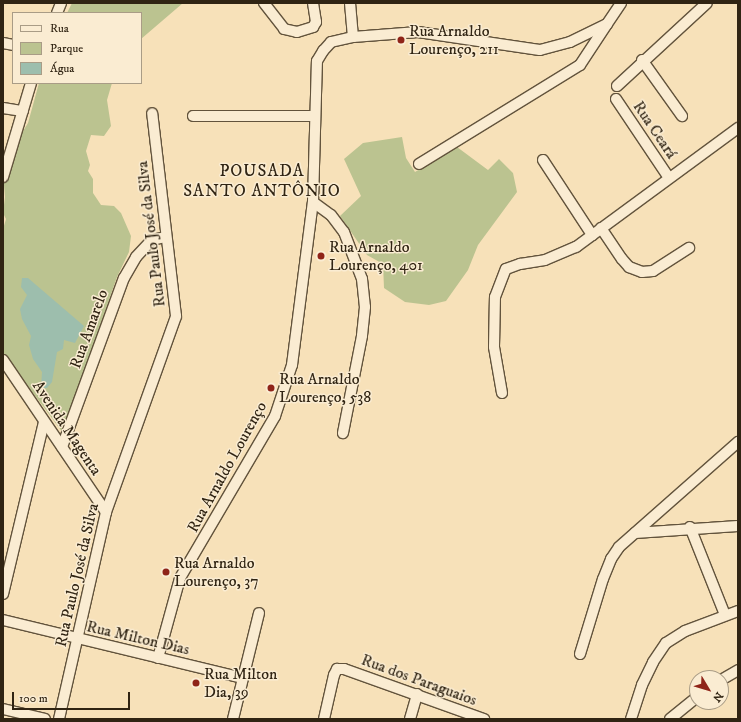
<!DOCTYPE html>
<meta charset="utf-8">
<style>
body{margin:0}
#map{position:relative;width:741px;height:722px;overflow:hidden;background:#f7e1b9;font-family:"IM FELL DW Pica",serif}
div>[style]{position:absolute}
.green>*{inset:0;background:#bbc390}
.water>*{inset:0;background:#9dbead}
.roads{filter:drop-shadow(1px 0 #62533c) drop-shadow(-1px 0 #62533c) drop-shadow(0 1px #62533c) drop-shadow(0 -1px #62533c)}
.minor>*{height:10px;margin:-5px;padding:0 5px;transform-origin:5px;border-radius:5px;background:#faecd2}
.dots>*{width:11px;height:11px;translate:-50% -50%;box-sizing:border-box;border:2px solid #faecd2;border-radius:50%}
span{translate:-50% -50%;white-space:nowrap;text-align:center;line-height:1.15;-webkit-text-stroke:3px #faecd2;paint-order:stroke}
.poi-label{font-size:16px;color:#302413}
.left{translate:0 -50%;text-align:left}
.street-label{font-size:16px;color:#302413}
.neighbourhood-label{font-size:17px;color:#302413;letter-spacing:1px}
.frame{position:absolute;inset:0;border:4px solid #302413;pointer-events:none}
.legend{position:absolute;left:12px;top:12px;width:130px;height:72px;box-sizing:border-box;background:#faecd2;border:1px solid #a99c86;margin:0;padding:5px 7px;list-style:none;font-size:12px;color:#302413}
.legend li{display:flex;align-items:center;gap:8px;height:20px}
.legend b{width:20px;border:1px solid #a99c86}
.north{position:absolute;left:689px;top:670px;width:40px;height:40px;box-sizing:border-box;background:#faecd2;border:1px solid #a99c86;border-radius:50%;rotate:128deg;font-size:11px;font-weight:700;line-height:16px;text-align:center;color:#302413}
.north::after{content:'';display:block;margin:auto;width:14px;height:18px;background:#8f2418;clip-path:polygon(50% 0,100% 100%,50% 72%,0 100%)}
.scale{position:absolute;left:12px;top:692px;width:118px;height:18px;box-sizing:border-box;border:2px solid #302413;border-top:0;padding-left:5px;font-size:12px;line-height:14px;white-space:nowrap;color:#302413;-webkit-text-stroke:3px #faecd2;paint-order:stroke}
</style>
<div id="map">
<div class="green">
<div style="clip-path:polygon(72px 3px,183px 3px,141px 39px,141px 13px,67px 13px)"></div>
<div style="clip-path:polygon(39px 83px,112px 83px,107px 100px,111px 126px,104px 136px,91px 135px,86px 151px,90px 165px,88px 171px,93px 179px,93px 193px,101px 205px,114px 206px,121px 213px,131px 236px,129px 252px,117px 277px,63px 433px,3px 353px,3px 229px,6px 219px,3px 213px,5px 197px,3px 174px,12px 149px,28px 123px)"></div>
<div style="clip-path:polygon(402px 137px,406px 158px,415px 172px,457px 147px,488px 170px,499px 159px,513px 173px,517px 192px,478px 245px,468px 270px,446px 301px,429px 305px,405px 302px,384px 288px,383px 264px,367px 255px,340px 216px,361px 196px,344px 159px,363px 143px)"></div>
</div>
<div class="water">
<div style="clip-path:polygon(22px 278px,28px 278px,84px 326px,75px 343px,64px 340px,63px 349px,57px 352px,52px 382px,47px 388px,41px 388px,42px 372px,33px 359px,29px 345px,31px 336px,22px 319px,20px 309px,27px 295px,21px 287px)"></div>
</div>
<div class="roads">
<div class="minor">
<div style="left:264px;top:3px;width:33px;rotate:52deg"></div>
<div style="left:284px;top:29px;width:13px;rotate:13deg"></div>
<div style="left:297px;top:32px;width:17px;rotate:-17deg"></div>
<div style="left:313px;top:27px;width:6px;rotate:-59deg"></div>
<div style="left:316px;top:22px;width:19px;rotate:-99deg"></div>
<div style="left:350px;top:3px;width:34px;rotate:85deg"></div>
<div style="left:57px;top:13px;width:11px;rotate:-68deg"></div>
<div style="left:3px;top:43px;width:10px;rotate:11deg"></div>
<div style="left:642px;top:60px;width:69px;rotate:54.5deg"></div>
<div style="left:617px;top:86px;width:122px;rotate:-42.7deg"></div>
<div style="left:616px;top:99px;width:95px;rotate:56.1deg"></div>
<div style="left:3px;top:108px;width:20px;rotate:9deg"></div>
<div style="left:193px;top:116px;width:122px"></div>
<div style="left:543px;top:160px;width:90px;rotate:56.8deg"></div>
<div style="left:419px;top:164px;width:189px;rotate:-31.6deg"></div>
<div style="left:580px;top:65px;width:49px;rotate:-56.6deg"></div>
<div style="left:3px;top:177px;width:98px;rotate:-73.4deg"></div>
<div style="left:313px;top:202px;width:22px;rotate:36deg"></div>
<div style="left:331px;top:215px;width:21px;rotate:53deg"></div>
<div style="left:344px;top:232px;width:50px;rotate:69deg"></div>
<div style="left:362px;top:279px;width:28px;rotate:84deg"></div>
<div style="left:365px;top:307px;width:29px;rotate:96deg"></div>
<div style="left:362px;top:336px;width:99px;rotate:101.1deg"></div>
<div style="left:601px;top:228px;width:37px;rotate:56deg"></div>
<div style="left:622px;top:259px;width:11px;rotate:49deg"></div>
<div style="left:629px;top:267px;width:14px;rotate:21deg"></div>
<div style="left:642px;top:272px;width:11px;rotate:-5deg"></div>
<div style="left:653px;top:271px;width:43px;rotate:-32.6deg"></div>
<div style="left:3px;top:360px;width:184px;rotate:55.9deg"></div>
<div style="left:502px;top:393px;width:47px;rotate:-99.9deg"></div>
<div style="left:494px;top:347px;width:50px;rotate:-88.9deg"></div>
<div style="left:495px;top:297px;width:30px;rotate:-69deg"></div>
<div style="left:506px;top:269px;width:15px;rotate:-20deg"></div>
<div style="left:520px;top:264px;width:25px;rotate:-9deg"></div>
<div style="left:545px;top:260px;width:34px;rotate:-23deg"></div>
<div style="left:576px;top:247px;width:201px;rotate:-36.3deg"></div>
<div style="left:62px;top:447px;width:180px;rotate:-69.9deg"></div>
<div style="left:124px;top:278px;width:24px;rotate:-60deg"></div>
<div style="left:136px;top:257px;width:23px;rotate:-47deg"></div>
<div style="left:152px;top:240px;width:13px;rotate:-13deg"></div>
<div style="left:690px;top:527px;width:95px;rotate:68.3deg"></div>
<div style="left:635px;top:533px;width:103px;rotate:-3.9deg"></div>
<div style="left:3px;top:594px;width:177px;rotate:-76.6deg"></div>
<div style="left:3px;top:620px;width:246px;rotate:13.6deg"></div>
<div style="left:580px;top:654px;width:78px;rotate:-73deg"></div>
<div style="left:603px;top:579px;width:22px;rotate:-68deg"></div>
<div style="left:611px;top:559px;width:14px;rotate:-56deg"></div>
<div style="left:619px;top:547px;width:159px;rotate:-41.4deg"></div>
<div style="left:158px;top:658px;width:83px;rotate:-74.6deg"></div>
<div style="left:180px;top:578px;width:188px;rotate:-59.6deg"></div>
<div style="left:275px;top:416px;width:54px;rotate:-71.6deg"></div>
<div style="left:292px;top:365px;width:164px;rotate:-82.7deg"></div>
<div style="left:313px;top:202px;width:141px;rotate:-88.4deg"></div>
<div style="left:317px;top:61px;width:12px;rotate:-59deg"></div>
<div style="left:323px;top:51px;width:12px;rotate:-48deg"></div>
<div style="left:331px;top:42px;width:23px;rotate:-13deg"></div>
<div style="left:353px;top:37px;width:65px;rotate:-4.4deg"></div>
<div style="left:418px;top:32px;width:123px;rotate:8.4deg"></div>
<div style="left:540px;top:50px;width:31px;rotate:-15deg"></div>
<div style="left:570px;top:42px;width:41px;rotate:-25.9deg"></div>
<div style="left:607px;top:24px;width:25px;rotate:-56deg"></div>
<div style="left:721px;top:680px;width:20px;rotate:-30deg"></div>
<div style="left:3px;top:709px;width:43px;rotate:13.4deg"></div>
<div style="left:59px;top:719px;width:212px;rotate:-77.2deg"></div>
<div style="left:106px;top:512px;width:208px;rotate:-70.3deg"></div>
<div style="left:176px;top:316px;width:204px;rotate:-96.7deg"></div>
<div style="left:233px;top:719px;width:109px;rotate:-76.2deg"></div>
<div style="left:324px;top:719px;width:45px;rotate:-77.2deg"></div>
<div style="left:334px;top:675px;width:7px;rotate:-63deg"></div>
<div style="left:337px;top:669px;width:7px"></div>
<div style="left:344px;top:669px;width:149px;rotate:19.7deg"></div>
<div style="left:410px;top:719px;width:26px;rotate:-74deg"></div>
<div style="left:631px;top:719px;width:36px;rotate:-72deg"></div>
<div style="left:642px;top:685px;width:25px;rotate:-64deg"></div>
<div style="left:653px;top:662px;width:23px;rotate:-56deg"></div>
<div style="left:666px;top:643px;width:22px;rotate:-32deg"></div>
<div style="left:685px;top:631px;width:57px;rotate:-20.7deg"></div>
<div style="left:670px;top:719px;width:35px;rotate:-39deg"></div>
</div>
</div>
<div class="dots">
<div style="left:401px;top:40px;background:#8f2418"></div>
<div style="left:321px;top:256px;background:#8f2418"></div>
<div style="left:271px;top:388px;background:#8f2418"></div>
<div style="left:166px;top:572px;background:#8f2418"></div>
<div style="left:196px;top:683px;background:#8f2418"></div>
</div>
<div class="poi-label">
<span class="left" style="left:409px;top:40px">Rua Arnaldo<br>Lourenço, 211</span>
<span class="left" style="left:329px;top:256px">Rua Arnaldo<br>Lourenço, 401</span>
<span class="left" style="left:279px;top:388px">Rua Arnaldo<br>Lourenço, 538</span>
<span class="left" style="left:174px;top:572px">Rua Arnaldo<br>Lourenço, 37</span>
<span class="left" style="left:204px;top:683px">Rua Milton<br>Dia, 39</span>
</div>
<div class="street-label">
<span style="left:655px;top:130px;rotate:56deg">Rua Ceará</span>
<span style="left:151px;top:234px;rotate:-97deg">Rua Paulo José da Silva</span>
<span style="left:89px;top:329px;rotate:-70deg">Rua Amarelo</span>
<span style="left:67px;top:428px;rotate:56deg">Avenida Magenta</span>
<span style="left:227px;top:467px;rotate:-61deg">Rua Arnaldo Lourenço</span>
<span style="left:77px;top:575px;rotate:-77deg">Rua Paulo José da Silva</span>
<span style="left:138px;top:638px;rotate:13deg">Rua Milton Dias</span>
<span style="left:419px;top:680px;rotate:20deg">Rua dos Paraguaios</span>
</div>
<div class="neighbourhood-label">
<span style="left:262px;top:182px">POUSADA<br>SANTO ANTÔNIO</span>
</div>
<div class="frame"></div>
<ul class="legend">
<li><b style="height:5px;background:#faecd2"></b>Rua</li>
<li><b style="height:11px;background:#bbc390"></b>Parque</li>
<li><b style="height:11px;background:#9dbead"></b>Água</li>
</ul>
<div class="north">N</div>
<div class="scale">100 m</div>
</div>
